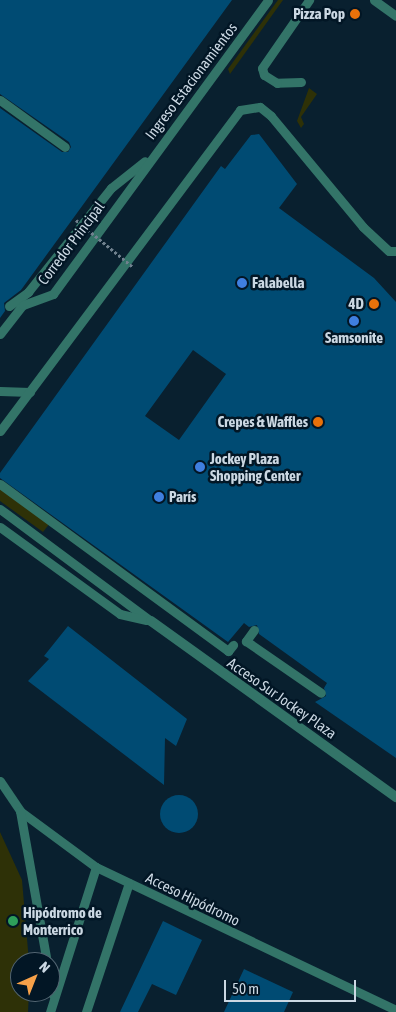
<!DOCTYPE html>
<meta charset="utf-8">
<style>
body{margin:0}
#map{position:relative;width:396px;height:1012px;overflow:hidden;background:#09202f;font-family:"Asap Condensed",sans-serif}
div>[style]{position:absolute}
.green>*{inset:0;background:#2e3107}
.building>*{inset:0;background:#004b73}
.round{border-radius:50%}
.service>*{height:9px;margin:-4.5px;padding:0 4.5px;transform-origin:4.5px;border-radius:4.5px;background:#337468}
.minor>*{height:10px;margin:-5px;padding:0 5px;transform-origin:5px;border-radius:5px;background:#337468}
.path-bridge>*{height:3px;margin-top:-1.5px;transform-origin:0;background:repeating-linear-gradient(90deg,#70818e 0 2.5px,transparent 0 5px)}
.dots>*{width:14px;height:14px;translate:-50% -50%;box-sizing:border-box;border:2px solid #021625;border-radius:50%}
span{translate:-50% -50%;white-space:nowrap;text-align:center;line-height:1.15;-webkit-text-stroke:5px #021625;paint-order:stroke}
.poi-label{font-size:15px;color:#cbd8e3;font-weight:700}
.right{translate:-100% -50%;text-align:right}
.left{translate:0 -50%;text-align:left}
.street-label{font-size:15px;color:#cbd8e3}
.north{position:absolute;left:10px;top:952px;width:50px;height:50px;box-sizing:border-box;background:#021625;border:1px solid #526471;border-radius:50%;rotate:44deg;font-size:14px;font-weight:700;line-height:20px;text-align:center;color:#cbd8e3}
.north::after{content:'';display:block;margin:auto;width:18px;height:22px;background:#f7a149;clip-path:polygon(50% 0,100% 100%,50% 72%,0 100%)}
.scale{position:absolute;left:224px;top:980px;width:132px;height:22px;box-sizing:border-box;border:2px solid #cbd8e3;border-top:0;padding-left:6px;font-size:15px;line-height:18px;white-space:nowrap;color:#cbd8e3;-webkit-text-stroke:4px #021625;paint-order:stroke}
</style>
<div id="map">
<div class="green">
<div style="clip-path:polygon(278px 0,283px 0,230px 74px,228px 69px)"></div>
<div style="clip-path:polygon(309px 88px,317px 94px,301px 117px,304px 124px,301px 128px,297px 121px)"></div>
<div style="clip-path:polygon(0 487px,50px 523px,43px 532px,0 501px)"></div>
<div style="clip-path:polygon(0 832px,22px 880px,29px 962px,20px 962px,20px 992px,29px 992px,28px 1012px,0 1012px)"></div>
</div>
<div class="building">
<div style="clip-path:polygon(0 0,232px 0,21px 290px,4px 303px,5px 311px,0 318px,0 108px,62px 152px,68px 152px,71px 147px,69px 142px,0 94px)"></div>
<div style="clip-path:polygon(evenodd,259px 134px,297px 184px,279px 208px,374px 278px,396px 302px,396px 758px,315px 702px,326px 696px,324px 688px,327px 683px,259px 634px,257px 625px,249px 627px,244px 623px,228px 642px,0 478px,0 473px,221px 166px,225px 169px,251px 135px,259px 134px,193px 350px,226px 374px,179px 440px,145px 416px,193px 350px)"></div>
<div style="clip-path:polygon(68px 626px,187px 719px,176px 746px,165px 738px,164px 785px,28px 681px,49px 659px,44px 656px)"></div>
<div class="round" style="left:160px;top:795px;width:38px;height:38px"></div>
<div style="clip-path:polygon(163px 921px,202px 940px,176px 995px,152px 984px,138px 1012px,120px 1012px)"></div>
<div style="clip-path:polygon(244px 969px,293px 992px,284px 1012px,224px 1012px)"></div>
</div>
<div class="service">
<div style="left:374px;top:0;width:27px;rotate:36deg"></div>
<div style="left:301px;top:82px;width:24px;rotate:178deg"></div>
<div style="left:277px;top:83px;width:15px;rotate:-148deg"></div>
<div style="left:264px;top:75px;width:7px;rotate:-106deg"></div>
<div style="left:262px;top:68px;width:83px;rotate:-55.3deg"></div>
<div style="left:0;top:100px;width:80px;rotate:35.9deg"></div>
<div style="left:9px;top:306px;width:24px;rotate:-36deg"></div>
<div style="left:28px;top:292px;width:133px;rotate:-51.4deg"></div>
<div style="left:111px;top:188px;width:43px;rotate:-38.5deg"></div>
<div style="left:0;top:334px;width:37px;rotate:-52deg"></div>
<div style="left:23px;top:305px;width:32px;rotate:-20deg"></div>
<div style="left:53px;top:294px;width:364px;rotate:-53.8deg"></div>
<div style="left:0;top:391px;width:30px;rotate:2deg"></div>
<div style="left:0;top:431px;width:401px;rotate:-53.2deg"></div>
<div style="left:240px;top:110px;width:20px;rotate:-9deg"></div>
<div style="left:260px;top:107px;width:14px;rotate:39deg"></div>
<div style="left:271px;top:116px;width:144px;rotate:50.3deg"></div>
<div style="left:363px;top:227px;width:35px;rotate:43deg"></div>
<div style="left:389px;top:251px;width:7px"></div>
<div style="left:0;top:484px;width:283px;rotate:36.2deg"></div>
<div style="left:228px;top:651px;width:8px;rotate:-50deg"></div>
<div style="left:0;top:509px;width:188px;rotate:36.6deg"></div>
<div style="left:0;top:527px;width:148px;rotate:35.9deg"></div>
<div style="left:120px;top:614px;width:27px;rotate:13deg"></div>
<div style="left:254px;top:630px;width:14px;rotate:126deg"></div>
<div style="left:246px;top:641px;width:91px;rotate:34.7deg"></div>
<div style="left:0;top:781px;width:36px;rotate:56deg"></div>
<div style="left:20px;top:811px;width:94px;rotate:36.4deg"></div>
<div style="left:96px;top:867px;width:332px;rotate:25.5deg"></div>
<div style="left:20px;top:811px;width:153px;rotate:79.9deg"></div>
<div style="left:50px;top:978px;width:17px;rotate:80deg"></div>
<div style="left:50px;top:1012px;width:152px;rotate:-72.4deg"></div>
<div style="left:86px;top:1012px;width:136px;rotate:-71.6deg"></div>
</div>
<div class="minor">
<div style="left:151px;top:621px;width:302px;rotate:35.7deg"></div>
</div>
<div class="path-bridge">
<div style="left:76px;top:220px;width:74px;rotate:39.5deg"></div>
</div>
<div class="dots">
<div style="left:355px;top:14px;background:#e8710a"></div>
<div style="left:242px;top:283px;background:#3f7fe0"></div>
<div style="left:374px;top:304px;background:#e8710a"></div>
<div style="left:354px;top:321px;background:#3f7fe0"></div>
<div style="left:318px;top:422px;background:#e8710a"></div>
<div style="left:200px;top:467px;background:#3f7fe0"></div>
<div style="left:159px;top:497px;background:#3f7fe0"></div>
<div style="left:13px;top:921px;background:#2e9e5b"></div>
</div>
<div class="poi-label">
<span class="right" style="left:345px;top:14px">Pizza Pop</span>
<span class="left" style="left:252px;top:283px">Falabella</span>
<span class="right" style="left:364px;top:304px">4D</span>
<span style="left:354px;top:338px">Samsonite</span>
<span class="right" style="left:308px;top:422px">Crepes &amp; Waffles</span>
<span class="left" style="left:210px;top:467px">Jockey Plaza<br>Shopping Center</span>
<span class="left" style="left:169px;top:497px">París</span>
<span class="left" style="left:23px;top:921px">Hipódromo de<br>Monterrico</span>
</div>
<div class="street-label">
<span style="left:191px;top:81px;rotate:-53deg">Ingreso Estacionamientos</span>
<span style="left:71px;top:243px;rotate:-53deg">Corredor Principal</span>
<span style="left:282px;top:698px;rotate:35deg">Acceso Sur Jockey Plaza</span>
<span style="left:193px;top:899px;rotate:26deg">Acceso Hipódromo</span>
</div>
<div class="north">N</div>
<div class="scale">50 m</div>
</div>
